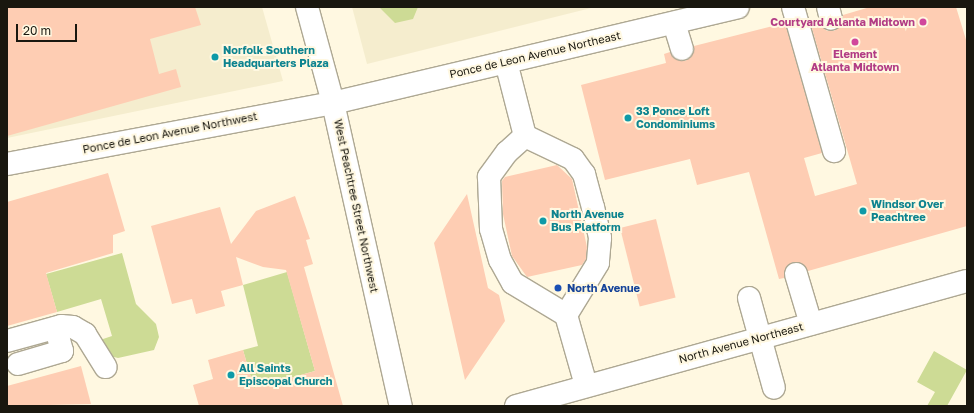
<!DOCTYPE html>
<style>
body{margin:0}
#map{position:relative;width:974px;height:413px;overflow:hidden;background:#fff8e1;font-family:"Golos Text",sans-serif}
div>[style]{position:absolute}
.built>*{inset:0;background:#f5edce}
.green>*{inset:0;background:#cddb95}
.building>*{inset:0;background:#fecdb3;transform-origin:0 0}
.roads{filter:drop-shadow(1px 0 #aea893) drop-shadow(-1px 0 #aea893) drop-shadow(0 1px #aea893) drop-shadow(0 -1px #aea893)}
.minor>*{height:22px;margin:-11px;padding:0 11px;transform-origin:11px;border-radius:11px;background:#fff}
.major>*{height:22px;margin:-11px;padding:0 11px;transform-origin:11px;border-radius:11px;background:#fff}
.highway>*{height:22px;margin:-11px;padding:0 11px;transform-origin:11px;border-radius:11px;background:#fff}
.dots>*{width:11px;height:11px;translate:-50% -50%;box-sizing:border-box;border:2px solid #fff8e1;border-radius:50%}
span{translate:-50% -50%;white-space:nowrap;text-align:center;line-height:1.15;-webkit-text-stroke:4px #fff8e1;paint-order:stroke}
.hotel-label{font-size:11px;color:#b23c85;font-weight:700}
.right{translate:-100% -50%;text-align:right}
.culture-label{font-size:11px;color:#0d838f;font-weight:700}
.left{translate:0 -50%;text-align:left}
.street-label{font-size:11px;color:#19170f}
.transit-label{font-size:11px;color:#164399;font-weight:700}
.frame{position:absolute;inset:0;border:8px solid #19170f;pointer-events:none}
.scale{position:absolute;left:16px;top:24px;width:61px;height:18px;box-sizing:border-box;border:2px solid #19170f;border-top:0;padding-left:5px;font-size:12px;line-height:14px;white-space:nowrap;color:#19170f;-webkit-text-stroke:3px #fff8e1;paint-order:stroke}
</style>
<div id="map">
<div class="built">
<div style="clip-path:polygon(7px 7px,262px 7px,283px 81px,7px 138px)"></div>
<div style="clip-path:polygon(352px 7px,595px 7px,367px 64px)"></div>
</div>
<div class="green">
<div style="clip-path:polygon(379px 7px,418px 7px,413px 19px,395px 23px)"></div>
<div style="clip-path:polygon(122px 253px,136px 304px,156px 324px,159px 337px,154px 350px,118px 358px,110px 356px,100px 340px,112px 336px,101px 299px,57px 312px,46px 274px)"></div>
<div style="clip-path:polygon(287px 272px,315px 371px,254px 388px,243px 350px,258px 346px,243px 285px)"></div>
<div style="clip-path:polygon(934px 351px,967px 370px,947px 406px,927px 406px,935px 392px,917px 382px)"></div>
</div>
<div class="building">
<div style="clip-path:polygon(7px 7px,195px 7px,201px 25px,150px 39px,159px 74px,176px 69px,181px 87px,7px 136px)"></div>
<div style="clip-path:polygon(870px 7px,956px 7px,967px 43px,967px 226px,808px 271px,804px 265px,793px 262px,787px 266px,784px 278px,779px 279px,749px 172px,697px 185px,690px 159px,605px 180px,581px 85px,666px 63px,664px 54px,670px 52px,674px 58px,685px 61px,691px 57px,694px 46px,785px 23px,822px 153px,804px 158px,815px 196px,857px 184px,811px 25px,819px 22px,827px 31px,834px 31px,843px 23px,843px 15px)"></div>
<div style="clip-path:polygon(557px 165px,572px 179px,587px 247px,586px 259px,582px 265px,527px 277px,512px 256px,503px 214px,502px 181px,505px 177px)"></div>
<div style="clip-path:polygon(108px 173px,125px 231px,113px 235px,113px 253px,46px 273px,57px 312px,7px 326px,7px 202px)"></div>
<div style="clip-path:polygon(467px 194px,488px 288px,499px 295px,505px 321px,465px 380px,434px 243px)"></div>
<div style="clip-path:polygon(295px 196px,310px 239px,306px 240px,313px 264px,304px 267px,343px 406px,199px 406px,193px 385px,213px 379px,208px 360px,243px 350px,254px 388px,315px 371px,286px 270px,263px 267px,236px 257px,243px 285px,221px 291px,225px 306px,196px 314px,192px 299px,172px 304px,151px 226px,220px 207px,231px 244px,256px 211px)"></div>
<div style="left:656px;top:219px;width:81px;height:37px;rotate:76deg"></div>
<div style="clip-path:polygon(81px 366px,91px 404px,7px 406px,7px 386px)"></div>
</div>
<div class="roads">
<div class="minor">
<div style="left:793px;top:7px;width:150px;rotate:74.1deg"></div>
<div style="left:828px;top:7px;width:12px;rotate:76deg"></div>
<div style="left:674px;top:23px;width:27px;rotate:73deg"></div>
<div style="left:506px;top:62px;width:76px;rotate:75.6deg"></div>
<div style="left:525px;top:136px;width:24px;rotate:138deg"></div>
<div style="left:507px;top:152px;width:31px;rotate:126deg"></div>
<div style="left:489px;top:177px;width:52px;rotate:87.8deg"></div>
<div style="left:491px;top:229px;width:32px;rotate:74deg"></div>
<div style="left:500px;top:260px;width:26px;rotate:61deg"></div>
<div style="left:513px;top:283px;width:62px;rotate:31.1deg"></div>
<div style="left:566px;top:315px;width:73px;rotate:74.1deg"></div>
<div style="left:525px;top:136px;width:53px;rotate:25.6deg"></div>
<div style="left:573px;top:159px;width:19px;rotate:54deg"></div>
<div style="left:584px;top:174px;width:34px;rotate:75deg"></div>
<div style="left:593px;top:207px;width:32px;rotate:77deg"></div>
<div style="left:600px;top:238px;width:25px;rotate:95deg"></div>
<div style="left:598px;top:263px;width:61px;rotate:121.6deg"></div>
<div style="left:796px;top:274px;width:52px;rotate:73.3deg"></div>
<div style="left:749px;top:298px;width:93px;rotate:74.5deg"></div>
<div style="left:7px;top:341px;width:56px;rotate:-15.5deg"></div>
<div style="left:61px;top:326px;width:12px;rotate:5deg"></div>
<div style="left:73px;top:327px;width:14px;rotate:30deg"></div>
<div style="left:85px;top:334px;width:39px;rotate:58deg"></div>
<div style="left:18px;top:364px;width:46px;rotate:-16.5deg"></div>
<div style="left:62px;top:351px;width:24px;rotate:-105deg"></div>
</div>
<div class="major">
<div style="left:307px;top:7px;width:99px;rotate:74.8deg"></div>
<div style="left:333px;top:103px;width:311px;rotate:77.4deg"></div>
<div style="left:7px;top:164px;width:332px;rotate:-10.6deg"></div>
<div style="left:333px;top:103px;width:416px;rotate:-13.3deg"></div>
</div>
<div class="highway">
<div style="left:516px;top:406px;width:468px;rotate:-15.5deg"></div>
</div>
</div>
<div class="dots">
<div style="left:923px;top:22px;background:#d1479c"></div>
<div style="left:855px;top:42px;background:#d1479c"></div>
<div style="left:215px;top:57px;background:#0f9aa8"></div>
<div style="left:628px;top:118px;background:#0f9aa8"></div>
<div style="left:863px;top:211px;background:#0f9aa8"></div>
<div style="left:543px;top:221px;background:#0f9aa8"></div>
<div style="left:558px;top:288px;background:#1a4fb4"></div>
<div style="left:231px;top:375px;background:#0f9aa8"></div>
</div>
<div class="hotel-label">
<span class="right" style="left:915px;top:22px">Courtyard Atlanta Midtown</span>
<span style="left:855px;top:61px">Element<br>Atlanta Midtown</span>
</div>
<div class="culture-label">
<span class="left" style="left:223px;top:57px">Norfolk Southern<br>Headquarters Plaza</span>
<span class="left" style="left:636px;top:118px">33 Ponce Loft<br>Condominiums</span>
<span class="left" style="left:871px;top:211px">Windsor Over<br>Peachtree</span>
<span class="left" style="left:551px;top:221px">North Avenue<br>Bus Platform</span>
<span class="left" style="left:239px;top:375px">All Saints<br>Episcopal Church</span>
</div>
<div class="street-label">
<span style="left:535px;top:55px;rotate:-13deg">Ponce de Leon Avenue Northeast</span>
<span style="left:170px;top:133px;rotate:-11deg">Ponce de Leon Avenue Northwest</span>
<span style="left:356px;top:206px;rotate:78deg">West Peachtree Street Northwest</span>
<span style="left:741px;top:343px;rotate:-15deg">North Avenue Northeast</span>
</div>
<div class="transit-label">
<span class="left" style="left:567px;top:288px">North Avenue</span>
</div>
<div class="frame"></div>
<div class="scale">20 m</div>
</div>
